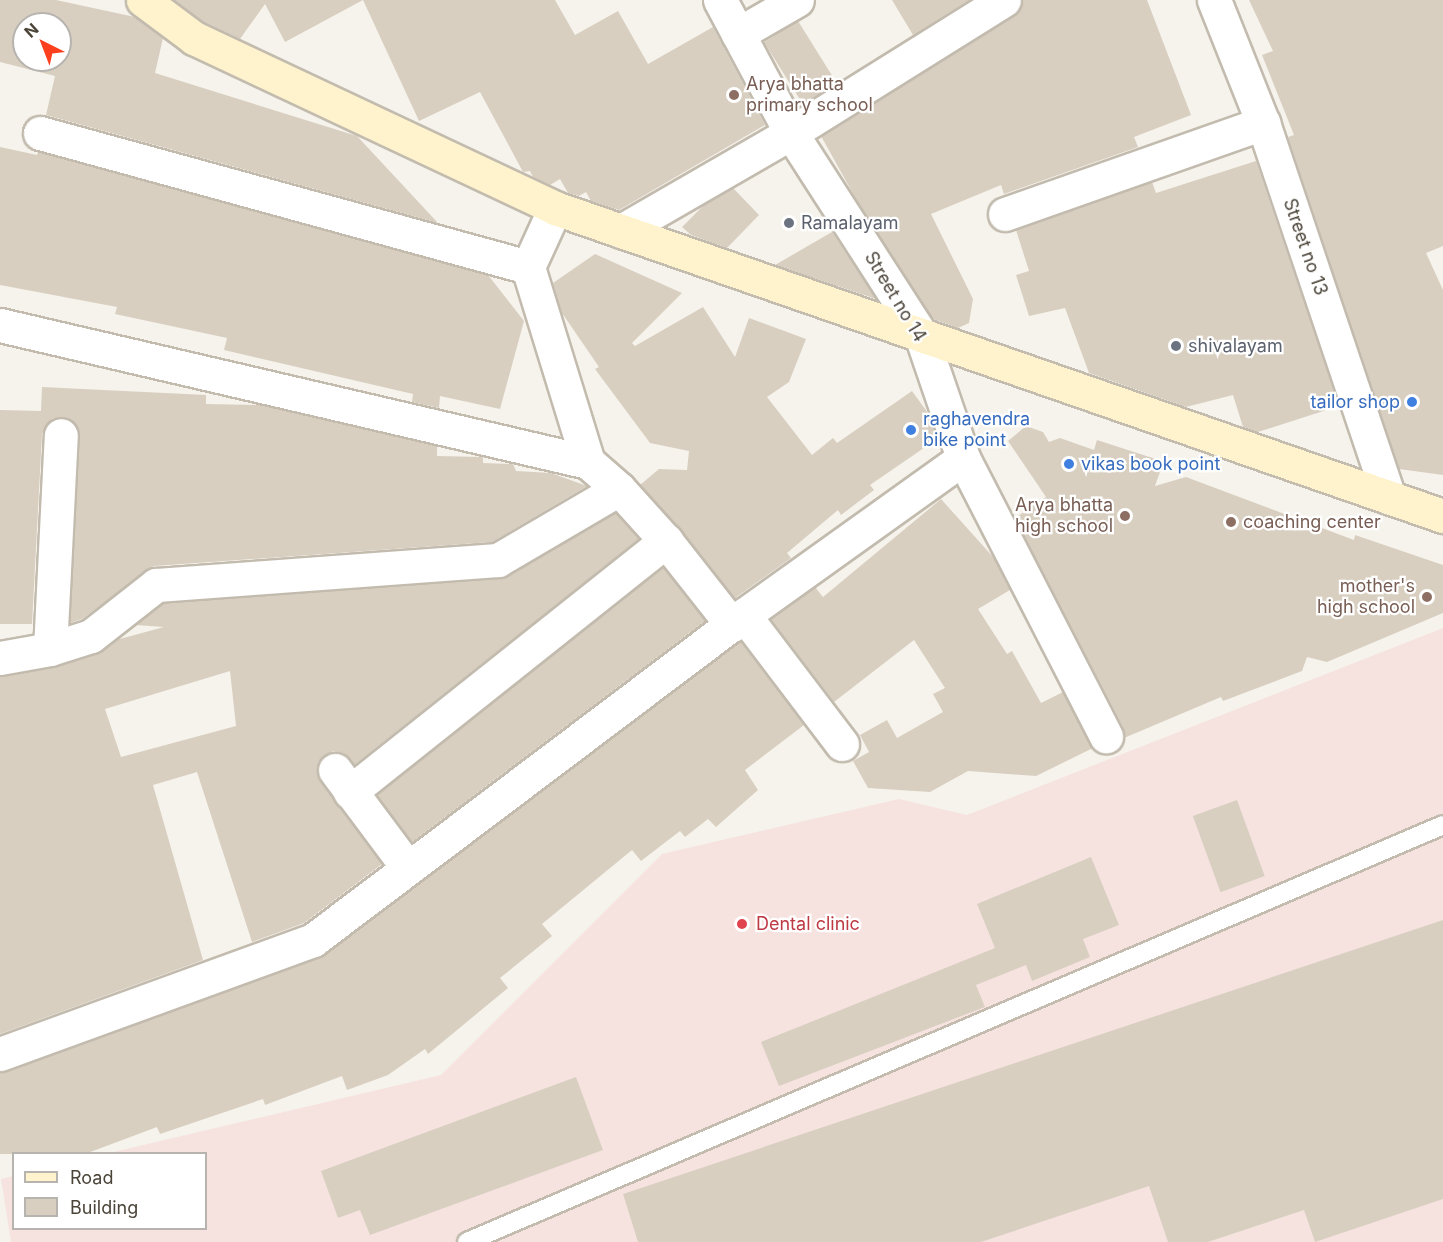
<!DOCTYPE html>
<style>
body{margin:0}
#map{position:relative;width:1443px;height:1242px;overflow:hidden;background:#f6f3ec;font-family:Inter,sans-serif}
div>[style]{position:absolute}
.medical>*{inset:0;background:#f6e3e0}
.building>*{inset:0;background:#d8cfc1;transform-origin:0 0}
.roads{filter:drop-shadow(2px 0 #c2bbae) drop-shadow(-2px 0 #c2bbae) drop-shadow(0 2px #c2bbae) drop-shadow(0 -2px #c2bbae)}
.lane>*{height:18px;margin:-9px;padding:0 9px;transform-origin:9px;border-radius:9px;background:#fff}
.street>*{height:33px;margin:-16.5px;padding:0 16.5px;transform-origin:16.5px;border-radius:16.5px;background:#fff}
.secondary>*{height:33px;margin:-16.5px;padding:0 16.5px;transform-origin:16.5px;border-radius:16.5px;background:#fff3cd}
.dots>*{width:16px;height:16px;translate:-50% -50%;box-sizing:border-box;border:3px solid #fff;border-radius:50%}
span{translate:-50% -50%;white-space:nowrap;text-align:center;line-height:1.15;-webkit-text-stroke:4.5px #fff;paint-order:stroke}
.education-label{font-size:18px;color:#785e54}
.left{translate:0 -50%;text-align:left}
.right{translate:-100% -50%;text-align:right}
.worship-label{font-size:18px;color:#5b616d}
.street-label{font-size:18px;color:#4b4439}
.shop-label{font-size:18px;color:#366cbe}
.health-label{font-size:18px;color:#be3a42}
.legend{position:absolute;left:12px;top:1152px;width:195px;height:78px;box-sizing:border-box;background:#fff;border:2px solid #b7b4b0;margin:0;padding:8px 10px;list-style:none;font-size:18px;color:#4b4439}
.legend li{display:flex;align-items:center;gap:12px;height:30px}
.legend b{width:30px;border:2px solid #b7b4b0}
.north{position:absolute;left:12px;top:12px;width:60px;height:60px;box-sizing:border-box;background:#fff;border:2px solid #b7b4b0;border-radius:50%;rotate:318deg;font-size:16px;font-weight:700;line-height:24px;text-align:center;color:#4b4439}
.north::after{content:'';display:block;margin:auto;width:21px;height:27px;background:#fc3f1d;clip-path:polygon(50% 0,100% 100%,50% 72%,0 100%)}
</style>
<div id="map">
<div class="medical">
<div style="clip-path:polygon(1443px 628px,1443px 1242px,11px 1242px,1px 1179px,13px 1176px,14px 1228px,206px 1228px,206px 1154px,109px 1153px,441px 1075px,662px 854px,899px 799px,967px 815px)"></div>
</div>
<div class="building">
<div style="clip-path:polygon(evenodd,0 0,56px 0,135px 17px,163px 38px,155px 73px,357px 136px,438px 223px,46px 115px,55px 76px,0 62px,0 0,24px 24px,60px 24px,60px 60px,24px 60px,24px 24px)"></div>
<div style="clip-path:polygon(174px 0,555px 0,575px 35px,618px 11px,648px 64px,713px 27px,765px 125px,619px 210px,591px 201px,586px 192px,579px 196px,568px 193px,560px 179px,550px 185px,533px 177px,530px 171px,523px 172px,480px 92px,419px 121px,363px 0,285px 42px,265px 4px,240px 39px,204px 22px)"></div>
<div style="clip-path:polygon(892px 0,969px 0,913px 35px)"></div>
<div style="clip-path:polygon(1023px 0,1147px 0,1191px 115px,1134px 137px,1138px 147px,1004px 194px,1001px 185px,931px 214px,973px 299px,969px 323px,958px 328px,933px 319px,856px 199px,821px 136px,1014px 16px)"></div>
<div style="clip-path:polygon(1249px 0,1443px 0,1443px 246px,1426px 253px,1443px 290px,1443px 475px,1399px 469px,1288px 137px,1294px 135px,1262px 55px,1273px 51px)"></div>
<div style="left:798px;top:21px;width:73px;height:40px;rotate:58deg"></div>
<div style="clip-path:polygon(0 147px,37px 155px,38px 152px,488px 275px,524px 321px,500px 409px,440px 396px,439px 408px,412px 402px,413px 394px,224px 350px,227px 338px,115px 314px,117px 307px,0 285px)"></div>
<div style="clip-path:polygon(1256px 161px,1339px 406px,1258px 432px,1243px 427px,1233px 395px,1186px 407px,1089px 373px,1065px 308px,1029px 316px,1016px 275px,1029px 271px,1016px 230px,1152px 182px,1156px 193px)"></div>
<div style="clip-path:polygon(733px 188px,759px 215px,727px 248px,691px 235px,682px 227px,705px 204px)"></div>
<div style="clip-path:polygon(832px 232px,876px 299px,775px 265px)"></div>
<div style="clip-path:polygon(595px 254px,682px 293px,632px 343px,635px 346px,703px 307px,735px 357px,749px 318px,806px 339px,789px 382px,767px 397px,812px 455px,833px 438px,837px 443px,912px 391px,928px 413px,937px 439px,870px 485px,874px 490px,841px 515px,838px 510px,787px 553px,791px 558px,735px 598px,640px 485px,659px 469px,687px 470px,689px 451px,650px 443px,595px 369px,599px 367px,562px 313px,553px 283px)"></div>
<div style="clip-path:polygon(42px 387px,206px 395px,206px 404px,262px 405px,437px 446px,437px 456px,483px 457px,483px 463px,513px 464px,516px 471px,551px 473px,587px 486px,492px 542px,154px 566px,82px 619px,70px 623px,80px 435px,72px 420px,53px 418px,42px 434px,32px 624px,0 624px,0 410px,41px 411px)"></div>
<div style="clip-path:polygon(1026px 426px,1043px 432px,1049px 442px,1060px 438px,1094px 450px,1097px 440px,1165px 462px,1153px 466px,1161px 469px,1155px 486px,1186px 477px,1354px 540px,1355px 535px,1443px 565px,1443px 613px,1327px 662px,1307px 657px,1302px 671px,1223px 701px,1221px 697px,1124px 738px,1123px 727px,1015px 518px,1046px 497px,1008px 441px)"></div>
<div style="clip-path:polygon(941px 499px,994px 558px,1010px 590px,978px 609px,1007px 654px,1012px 651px,1041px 703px,1063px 692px,1093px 748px,1036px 776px,968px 771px,930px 792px,868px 788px,853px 761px,869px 752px,860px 735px,887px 720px,897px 738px,943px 712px,933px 694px,945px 688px,914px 640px,834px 702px,771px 619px,815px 587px,823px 597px)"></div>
<div style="clip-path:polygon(evenodd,615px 513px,639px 539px,354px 765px,343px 753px,333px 751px,318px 762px,320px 781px,382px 864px,304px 923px,252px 942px,197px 772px,153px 785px,203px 960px,0 1034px,0 676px,56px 667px,97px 654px,116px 640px,164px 627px,135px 625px,163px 603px,500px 579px,615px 513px,230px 671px,236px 726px,121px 757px,105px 709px,230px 671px)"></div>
<div style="clip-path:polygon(663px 567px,705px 621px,412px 842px,377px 795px)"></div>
<div style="clip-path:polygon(740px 641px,804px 725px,745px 770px,758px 790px,716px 827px,708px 819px,685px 837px,680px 831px,641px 861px,632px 850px,542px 924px,552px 936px,500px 978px,508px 988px,428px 1054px,425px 1049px,388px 1075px,347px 1090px,342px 1076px,265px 1105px,263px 1099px,160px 1134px,157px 1127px,85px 1154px,0 1154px,0 1072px,324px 955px)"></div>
<div style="left:1237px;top:800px;width:81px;height:47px;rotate:70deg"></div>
<div style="clip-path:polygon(1091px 857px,1119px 925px,1083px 939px,1090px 957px,1032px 981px,1026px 965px,976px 985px,985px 1007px,779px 1086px,761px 1042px,995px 948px,977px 904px)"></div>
<div style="clip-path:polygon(1443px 920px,1443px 1199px,1315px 1242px,1304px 1210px,1208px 1242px,1168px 1242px,1149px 1186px,981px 1242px,638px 1242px,623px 1194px)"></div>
<div style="clip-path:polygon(576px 1077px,603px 1150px,370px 1235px,360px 1210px,338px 1218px,321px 1171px)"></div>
</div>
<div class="roads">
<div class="lane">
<div style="left:467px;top:1242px;width:1061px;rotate:-23.13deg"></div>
</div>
<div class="street">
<div style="left:720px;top:0;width:151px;rotate:61.9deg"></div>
<div style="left:791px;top:133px;width:240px;rotate:57.2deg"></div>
<div style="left:921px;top:335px;width:130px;rotate:71.1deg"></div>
<div style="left:963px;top:458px;width:313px;rotate:62.8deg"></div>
<div style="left:1214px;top:0;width:132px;rotate:68.3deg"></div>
<div style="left:1263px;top:123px;width:395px;rotate:71.4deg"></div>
<div style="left:738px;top:34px;width:68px;rotate:-30deg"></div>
<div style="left:40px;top:133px;width:506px;rotate:15.35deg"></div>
<div style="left:528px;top:267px;width:204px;rotate:72.9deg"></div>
<div style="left:588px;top:462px;width:41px;rotate:41.1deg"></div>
<div style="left:619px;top:489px;width:70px;rotate:47.9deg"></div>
<div style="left:666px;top:541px;width:107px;rotate:51.8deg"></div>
<div style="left:1005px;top:214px;width:274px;rotate:-19.4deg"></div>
<div style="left:621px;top:231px;width:196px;rotate:-30deg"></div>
<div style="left:791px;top:133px;width:251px;rotate:-32deg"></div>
<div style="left:528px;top:267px;width:65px;rotate:-65.4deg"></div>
<div style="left:0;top:325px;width:604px;rotate:13.12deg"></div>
<div style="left:744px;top:615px;width:162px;rotate:52.8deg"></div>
<div style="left:50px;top:649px;width:214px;rotate:-87.1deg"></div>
<div style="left:0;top:658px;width:51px;rotate:-10.2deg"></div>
<div style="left:50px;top:649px;width:43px;rotate:-17.6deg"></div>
<div style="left:91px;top:636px;width:83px;rotate:-38.1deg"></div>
<div style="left:156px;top:585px;width:343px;rotate:-4.2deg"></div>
<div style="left:498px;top:560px;width:140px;rotate:-30.4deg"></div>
<div style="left:335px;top:770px;width:122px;rotate:53.3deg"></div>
<div style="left:350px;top:792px;width:404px;rotate:-38.5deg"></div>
<div style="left:0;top:1054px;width:333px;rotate:-20deg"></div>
<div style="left:313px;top:940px;width:540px;rotate:-37.02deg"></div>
<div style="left:744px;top:615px;width:269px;rotate:-35.6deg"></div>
</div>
<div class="secondary">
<div style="left:143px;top:0;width:64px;rotate:36.7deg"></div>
<div style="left:194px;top:38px;width:399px;rotate:25.2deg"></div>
<div style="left:555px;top:208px;width:940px;rotate:19.13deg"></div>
</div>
</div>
<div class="dots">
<div style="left:734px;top:95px;background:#8d6e63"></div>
<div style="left:789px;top:223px;background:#6b7280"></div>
<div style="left:1176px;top:346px;background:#6b7280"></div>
<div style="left:1412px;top:402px;background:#3f7fe0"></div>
<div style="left:911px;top:430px;background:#3f7fe0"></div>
<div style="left:1069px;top:464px;background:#3f7fe0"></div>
<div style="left:1125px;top:516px;background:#8d6e63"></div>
<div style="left:1231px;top:522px;background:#8d6e63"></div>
<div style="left:1427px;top:597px;background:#8d6e63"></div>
<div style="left:742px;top:924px;background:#e0444e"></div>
</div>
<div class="education-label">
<span class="left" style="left:746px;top:95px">Arya bhatta<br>primary school</span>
<span class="right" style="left:1113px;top:516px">Arya bhatta<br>high school</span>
<span class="left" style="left:1243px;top:522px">coaching center</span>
<span class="right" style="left:1415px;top:597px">mother's<br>high school</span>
</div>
<div class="worship-label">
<span class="left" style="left:801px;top:223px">Ramalayam</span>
<span class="left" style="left:1188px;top:346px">shivalayam</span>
</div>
<div class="street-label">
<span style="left:1305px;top:247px;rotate:71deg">Street no 13</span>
<span style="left:895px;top:297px;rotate:59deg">Street no 14</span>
</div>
<div class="shop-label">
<span class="right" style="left:1400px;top:402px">tailor shop</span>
<span class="left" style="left:923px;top:430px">raghavendra<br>bike point</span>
<span class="left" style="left:1081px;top:464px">vikas book point</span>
</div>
<div class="health-label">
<span class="left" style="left:756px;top:924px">Dental clinic</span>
</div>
<ul class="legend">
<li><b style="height:8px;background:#fff3cd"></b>Road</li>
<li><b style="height:16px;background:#d8cfc1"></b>Building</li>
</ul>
<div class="north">N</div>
</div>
